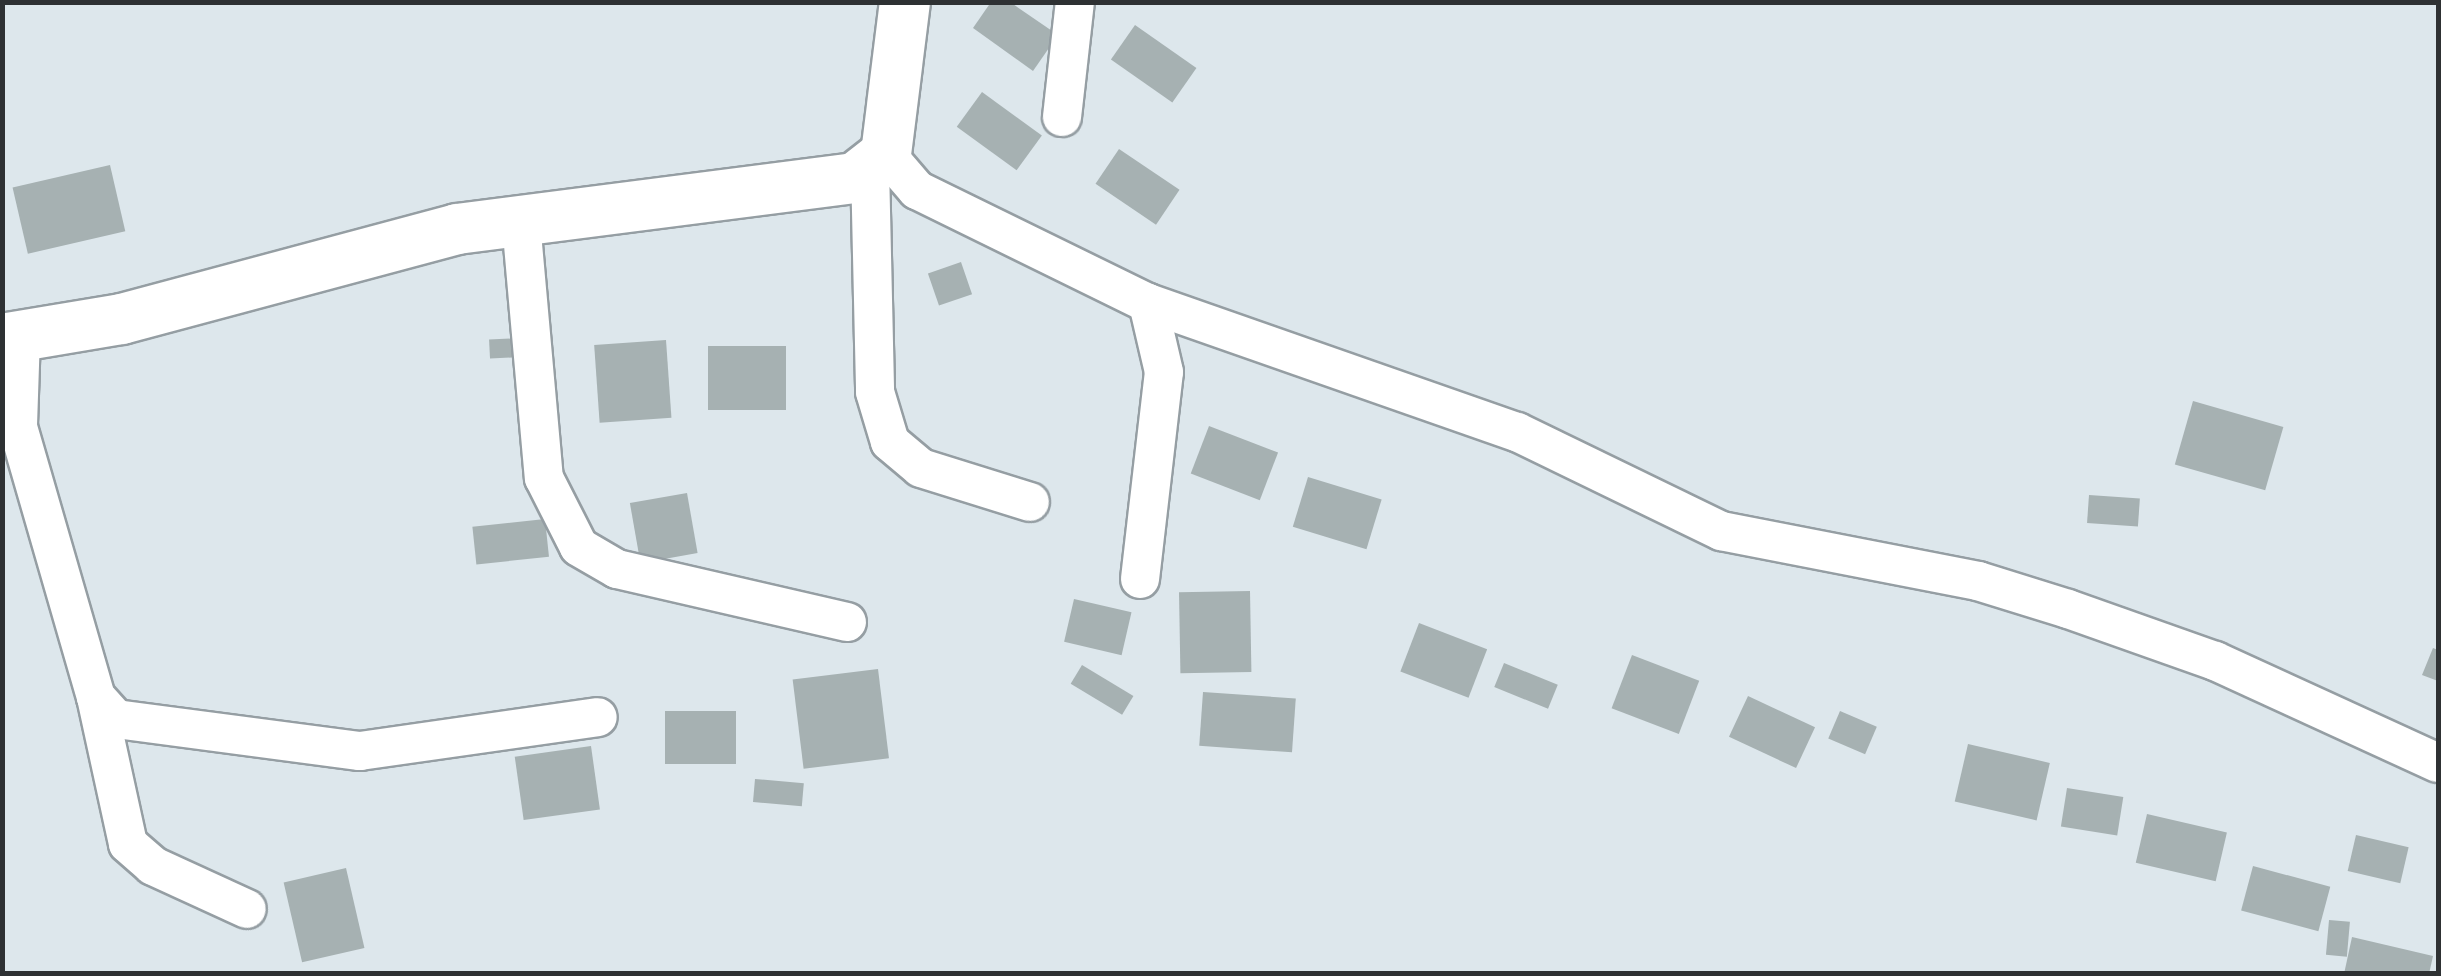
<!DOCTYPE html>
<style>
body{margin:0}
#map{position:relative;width:2441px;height:976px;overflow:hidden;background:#dde7ec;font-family:Ubuntu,sans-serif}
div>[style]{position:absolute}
.building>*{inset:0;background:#a6b1b2;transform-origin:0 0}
.roads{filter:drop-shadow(2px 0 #959ea3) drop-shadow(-2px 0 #959ea3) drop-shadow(0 2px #959ea3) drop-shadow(0 -2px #959ea3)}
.minor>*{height:38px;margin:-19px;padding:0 19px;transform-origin:19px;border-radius:19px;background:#fff}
.major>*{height:50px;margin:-25px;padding:0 25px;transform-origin:25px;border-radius:25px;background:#fff}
span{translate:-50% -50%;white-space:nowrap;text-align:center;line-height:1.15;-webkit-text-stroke:8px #dde7ec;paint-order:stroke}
.frame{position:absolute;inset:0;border:5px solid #2e3133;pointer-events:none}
</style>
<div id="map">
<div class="building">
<div style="clip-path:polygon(991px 2px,1010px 2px,1058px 35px,1033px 71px,973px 28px)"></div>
<div style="left:1135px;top:25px;width:75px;height:42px;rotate:35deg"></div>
<div style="left:982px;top:92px;width:74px;height:43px;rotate:36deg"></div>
<div style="left:1119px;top:149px;width:73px;height:42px;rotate:34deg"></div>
<div style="left:110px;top:165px;width:68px;height:100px;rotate:77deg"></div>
<div style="left:961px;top:262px;width:34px;height:35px;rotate:71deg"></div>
<div style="left:520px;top:338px;width:19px;height:31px;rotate:87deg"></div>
<div style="left:666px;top:340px;width:78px;height:72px;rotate:86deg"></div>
<div style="left:708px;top:346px;width:78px;height:64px"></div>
<div style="left:2193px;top:401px;width:94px;height:66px;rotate:16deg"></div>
<div style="left:1209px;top:426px;width:74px;height:51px;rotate:21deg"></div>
<div style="left:1308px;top:477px;width:77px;height:52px;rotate:17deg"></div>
<div style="left:687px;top:493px;width:61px;height:58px;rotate:80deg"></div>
<div style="left:2089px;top:495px;width:51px;height:28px;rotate:4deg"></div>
<div style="left:545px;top:519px;width:38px;height:73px;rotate:84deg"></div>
<div style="left:1250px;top:591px;width:81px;height:71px;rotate:89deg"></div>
<div style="left:1074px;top:599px;width:59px;height:44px;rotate:13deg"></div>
<div style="left:1419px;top:623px;width:73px;height:52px;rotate:21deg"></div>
<div style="clip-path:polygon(2433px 648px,2438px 650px,2438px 681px,2422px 675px)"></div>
<div style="left:1632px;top:655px;width:72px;height:57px;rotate:21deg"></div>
<div style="left:1504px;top:663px;width:58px;height:26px;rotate:22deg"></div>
<div style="left:1082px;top:665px;width:60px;height:22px;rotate:31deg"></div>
<div style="left:878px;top:669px;width:90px;height:86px;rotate:83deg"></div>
<div style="left:1203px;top:692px;width:93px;height:54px;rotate:4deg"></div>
<div style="left:1748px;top:696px;width:74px;height:45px;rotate:25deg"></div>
<div style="left:665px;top:711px;width:71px;height:53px"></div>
<div style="left:1840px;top:711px;width:40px;height:30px;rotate:23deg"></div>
<div style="left:1968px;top:744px;width:84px;height:59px;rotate:13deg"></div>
<div style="left:591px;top:746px;width:64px;height:77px;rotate:82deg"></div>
<div style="left:755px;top:779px;width:49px;height:23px;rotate:5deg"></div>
<div style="left:2067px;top:788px;width:57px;height:39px;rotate:9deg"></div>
<div style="left:2147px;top:814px;width:82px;height:50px;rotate:13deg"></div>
<div style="left:2356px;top:835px;width:54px;height:37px;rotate:13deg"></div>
<div style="left:2253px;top:866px;width:80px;height:46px;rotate:15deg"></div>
<div style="left:346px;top:868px;width:82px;height:64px;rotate:77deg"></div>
<div style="left:2329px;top:920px;width:21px;height:35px;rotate:5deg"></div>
<div style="clip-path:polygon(2352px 937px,2433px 956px,2429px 974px,2344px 974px)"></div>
</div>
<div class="roads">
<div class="minor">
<div style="left:1062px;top:117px;width:116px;rotate:-83.6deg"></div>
<div style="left:886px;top:154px;width:48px;rotate:49.3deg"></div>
<div style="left:917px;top:190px;width:257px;rotate:26.1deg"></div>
<div style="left:1148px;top:303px;width:391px;rotate:19.3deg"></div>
<div style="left:1517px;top:432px;width:227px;rotate:25.9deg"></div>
<div style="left:1721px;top:531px;width:262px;rotate:11deg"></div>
<div style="left:1978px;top:581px;width:94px;rotate:17.3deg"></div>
<div style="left:2068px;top:609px;width:156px;rotate:19.5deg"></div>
<div style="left:2215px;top:661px;width:245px;rotate:24.6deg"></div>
<div style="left:870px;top:167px;width:225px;rotate:88.7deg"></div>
<div style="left:875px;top:392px;width:52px;rotate:73.3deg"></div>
<div style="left:890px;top:442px;width:40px;rotate:40deg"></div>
<div style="left:921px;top:468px;width:114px;rotate:17.3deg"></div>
<div style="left:521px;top:222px;width:257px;rotate:84.9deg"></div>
<div style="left:544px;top:478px;width:77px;rotate:63.1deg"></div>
<div style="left:579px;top:547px;width:44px;rotate:30.1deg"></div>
<div style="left:617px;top:569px;width:236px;rotate:13deg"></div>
<div style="left:21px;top:335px;width:92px;rotate:91.9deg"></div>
<div style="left:18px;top:427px;width:281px;rotate:73.9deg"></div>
<div style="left:96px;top:697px;width:30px;rotate:48deg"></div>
<div style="left:116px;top:719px;width:246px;rotate:7.5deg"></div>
<div style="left:360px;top:751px;width:240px;rotate:-8.1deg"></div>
<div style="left:1140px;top:579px;width:208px;rotate:-83.4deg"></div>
<div style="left:1164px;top:372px;width:71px;rotate:-103.1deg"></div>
<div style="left:96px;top:697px;width:150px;rotate:77.7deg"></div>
<div style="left:128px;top:844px;width:33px;rotate:41deg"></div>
<div style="left:153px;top:866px;width:103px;rotate:24.6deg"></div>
</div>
<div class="major">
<div style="left:2px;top:339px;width:122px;rotate:-9.5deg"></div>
<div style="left:122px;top:319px;width:347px;rotate:-15deg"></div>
<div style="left:457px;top:229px;width:401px;rotate:-7.3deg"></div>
<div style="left:855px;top:178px;width:39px;rotate:-38deg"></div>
<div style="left:886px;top:154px;width:153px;rotate:-82.9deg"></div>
</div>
</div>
<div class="frame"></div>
</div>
